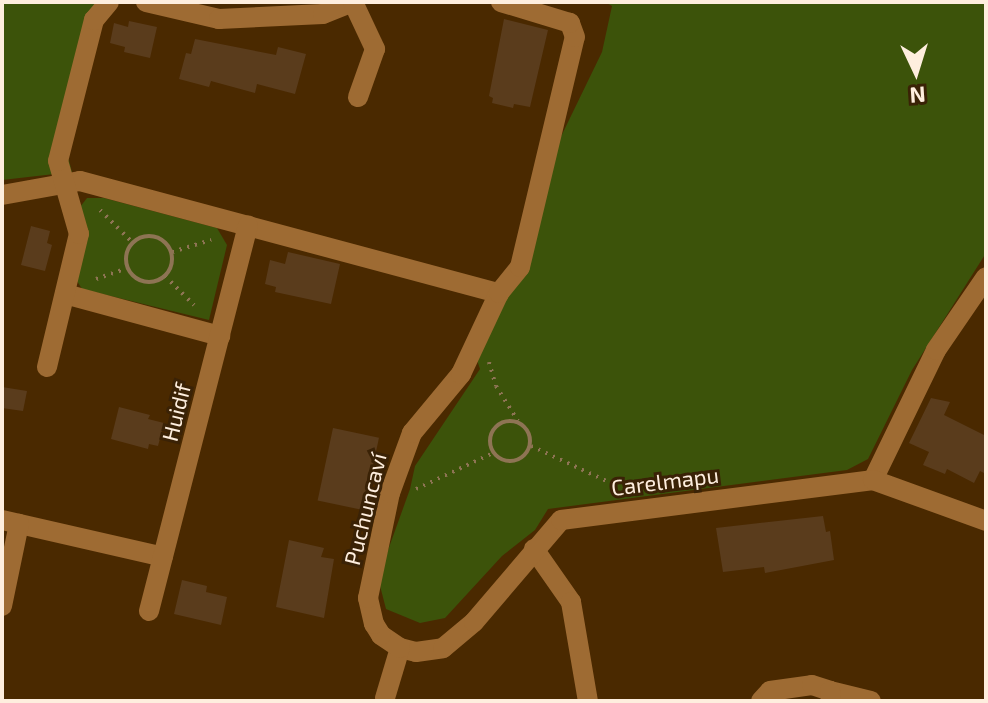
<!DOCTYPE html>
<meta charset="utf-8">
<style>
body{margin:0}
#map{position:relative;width:988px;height:703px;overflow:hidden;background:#4a2900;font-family:"Exo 2",sans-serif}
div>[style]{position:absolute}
.green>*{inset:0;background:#3c530a}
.building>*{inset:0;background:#5a3c1c;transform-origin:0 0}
.path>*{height:4px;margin-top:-2px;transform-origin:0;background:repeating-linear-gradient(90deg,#8e7454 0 2px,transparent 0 8px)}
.path>.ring{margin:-2px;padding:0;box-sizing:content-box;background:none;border:4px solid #8e7454;border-radius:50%}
.minor>*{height:20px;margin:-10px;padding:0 10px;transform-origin:10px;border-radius:10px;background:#9e6b33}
span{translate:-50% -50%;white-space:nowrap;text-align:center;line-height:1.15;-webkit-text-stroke:6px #3a2206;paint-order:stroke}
.street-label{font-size:22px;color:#feeede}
.frame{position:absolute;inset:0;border:4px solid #feeede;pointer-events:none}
.north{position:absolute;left:876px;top:32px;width:80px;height:80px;-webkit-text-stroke:6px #3a2206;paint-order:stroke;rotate:176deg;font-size:22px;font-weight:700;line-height:32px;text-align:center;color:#feeede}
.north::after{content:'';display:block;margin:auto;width:28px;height:36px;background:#feeede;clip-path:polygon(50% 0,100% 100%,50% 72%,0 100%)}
</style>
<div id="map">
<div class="green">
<div style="clip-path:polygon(2px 2px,105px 2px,62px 134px,72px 172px,2px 180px)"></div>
<div style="clip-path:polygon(605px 2px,986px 2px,986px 253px,912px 370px,868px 459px,847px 470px,548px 509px,535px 530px,502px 556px,445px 618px,420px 623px,386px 609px,378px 578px,410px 489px,415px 466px,480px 369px,474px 351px,506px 286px,553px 153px,602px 52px,612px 6px)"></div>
<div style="clip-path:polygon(87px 198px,104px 198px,217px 228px,227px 245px,209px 320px,82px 289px,77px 281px,80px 207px)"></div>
</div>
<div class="building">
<div style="clip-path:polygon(504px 19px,548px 30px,530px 107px,514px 104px,513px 108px,492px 103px,493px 98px,489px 96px)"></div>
<div style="clip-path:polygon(129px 21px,157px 27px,150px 58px,124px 52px,125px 47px,110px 43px,114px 23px,128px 27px)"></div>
<div style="clip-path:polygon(195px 39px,276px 55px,278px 47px,306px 54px,295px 94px,257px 84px,255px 93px,211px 81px,209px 87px,179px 79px,186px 53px,191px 54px)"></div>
<div style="clip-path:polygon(31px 226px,50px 231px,47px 243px,52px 245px,45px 271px,21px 265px)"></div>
<div style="clip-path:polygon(288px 252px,340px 264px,331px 304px,275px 292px,276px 287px,265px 284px,270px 260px,285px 264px)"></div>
<div style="clip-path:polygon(2px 387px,27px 391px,23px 411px,2px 408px)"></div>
<div style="clip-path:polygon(931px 398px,950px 402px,944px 415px,986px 436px,986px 474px,980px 471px,974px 483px,947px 469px,945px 474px,923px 465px,929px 452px,909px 443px)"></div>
<div style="clip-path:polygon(119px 407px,150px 415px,148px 419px,164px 423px,158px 446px,149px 444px,148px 449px,111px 439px)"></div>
<div style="left:333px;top:428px;width:47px;height:74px;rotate:12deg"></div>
<div style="clip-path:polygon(823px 516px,826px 532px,830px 531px,834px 560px,765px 573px,764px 567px,723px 572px,716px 528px)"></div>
<div style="clip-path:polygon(289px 540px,324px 548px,321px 557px,334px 559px,324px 618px,276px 607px)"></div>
<div style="clip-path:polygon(182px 580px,207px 586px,206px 592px,227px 597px,221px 625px,174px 614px)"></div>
</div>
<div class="path">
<div style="left:100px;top:210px;width:47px;rotate:45deg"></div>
<div class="ring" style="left:126px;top:236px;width:42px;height:42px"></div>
<div style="left:172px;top:252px;width:41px;rotate:-17.1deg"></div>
<div style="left:165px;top:276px;width:41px;rotate:45deg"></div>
<div style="left:96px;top:279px;width:34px;rotate:-19deg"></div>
<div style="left:489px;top:362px;width:25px;rotate:74deg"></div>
<div style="left:496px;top:386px;width:41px;rotate:57.8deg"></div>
<div class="ring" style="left:490px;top:421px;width:36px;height:36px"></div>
<div style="left:531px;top:446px;width:90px;rotate:24.9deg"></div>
<div style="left:613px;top:484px;width:8px;rotate:76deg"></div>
<div style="left:416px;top:489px;width:85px;rotate:-25.1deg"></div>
</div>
<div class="minor">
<div style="left:146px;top:2px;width:75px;rotate:13.1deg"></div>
<div style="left:219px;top:19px;width:104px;rotate:-2.8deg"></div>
<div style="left:323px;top:14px;width:31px;rotate:-22deg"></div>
<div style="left:353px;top:2px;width:52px;rotate:64.9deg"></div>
<div style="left:375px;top:49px;width:51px;rotate:109.5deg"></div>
<div style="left:2px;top:195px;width:79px;rotate:-10.2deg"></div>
<div style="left:80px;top:181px;width:434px;rotate:15deg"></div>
<div style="left:65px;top:294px;width:161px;rotate:15.2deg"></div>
<div style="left:47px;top:367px;width:137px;rotate:-76.5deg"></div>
<div style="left:79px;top:234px;width:76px;rotate:-106deg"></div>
<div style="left:58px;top:161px;width:146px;rotate:-75.7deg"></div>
<div style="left:94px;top:20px;width:23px;rotate:-50deg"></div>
<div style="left:873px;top:480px;width:144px;rotate:-64.1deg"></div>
<div style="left:936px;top:350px;width:88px;rotate:-55.6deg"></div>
<div style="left:2px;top:520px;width:165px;rotate:12.9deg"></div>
<div style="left:534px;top:549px;width:65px;rotate:55.1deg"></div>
<div style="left:571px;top:602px;width:100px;rotate:80.3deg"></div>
<div style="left:2px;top:606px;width:84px;rotate:-78.3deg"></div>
<div style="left:149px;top:611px;width:398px;rotate:-75.6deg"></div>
<div style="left:400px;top:648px;width:16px;rotate:14deg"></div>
<div style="left:416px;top:652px;width:27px;rotate:-8deg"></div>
<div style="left:443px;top:648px;width:40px;rotate:-40deg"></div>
<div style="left:474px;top:622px;width:134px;rotate:-49.5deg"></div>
<div style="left:561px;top:520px;width:315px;rotate:-7.3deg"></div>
<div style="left:873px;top:480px;width:120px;rotate:19.9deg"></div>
<div style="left:830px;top:691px;width:42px;rotate:13.7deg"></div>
<div style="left:385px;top:698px;width:52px;rotate:-73.3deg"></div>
<div style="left:400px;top:648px;width:23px;rotate:-146deg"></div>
<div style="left:381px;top:635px;width:13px;rotate:-122deg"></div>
<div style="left:374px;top:624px;width:27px;rotate:-103deg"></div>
<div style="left:368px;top:598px;width:107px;rotate:-78.2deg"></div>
<div style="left:390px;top:493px;width:64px;rotate:-69.9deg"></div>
<div style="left:412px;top:433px;width:77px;rotate:-50.3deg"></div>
<div style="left:461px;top:374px;width:89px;rotate:-64.9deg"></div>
<div style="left:499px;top:293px;width:33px;rotate:-51deg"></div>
<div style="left:520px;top:267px;width:236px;rotate:-76.6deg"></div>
<div style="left:575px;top:37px;width:15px;rotate:-110deg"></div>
<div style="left:570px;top:23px;width:72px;rotate:-163.1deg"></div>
<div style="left:761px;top:701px;width:13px;rotate:-48deg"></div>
<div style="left:770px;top:691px;width:42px;rotate:-8.1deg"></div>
<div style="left:812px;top:685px;width:19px;rotate:18deg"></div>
<div style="left:830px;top:691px;width:10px;rotate:84deg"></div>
</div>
<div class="street-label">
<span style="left:176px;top:412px;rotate:-76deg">Huidif</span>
<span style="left:665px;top:481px;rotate:-7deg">Carelmapu</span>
<span style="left:365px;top:509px;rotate:-76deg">Puchuncaví</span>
</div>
<div class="frame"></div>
<div class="north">N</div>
</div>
